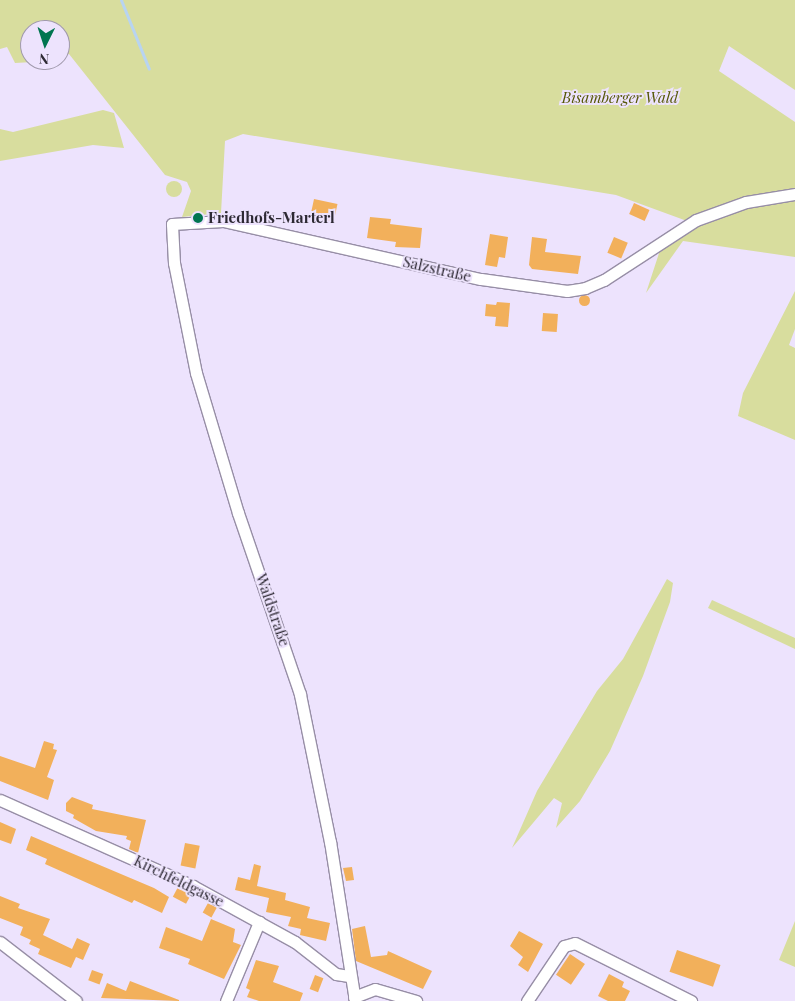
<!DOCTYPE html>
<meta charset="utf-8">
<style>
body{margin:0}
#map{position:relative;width:795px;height:1001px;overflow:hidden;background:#ede3fd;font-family:"Playfair Display",serif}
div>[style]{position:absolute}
.green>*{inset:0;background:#d8dd9e}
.round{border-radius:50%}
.stream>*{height:3px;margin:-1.5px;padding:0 1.5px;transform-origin:1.5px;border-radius:1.5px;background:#b8d4f1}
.building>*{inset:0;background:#f2b05b;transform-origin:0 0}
.roads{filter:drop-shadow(1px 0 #978ea6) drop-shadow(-1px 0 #978ea6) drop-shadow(0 1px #978ea6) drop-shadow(0 -1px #978ea6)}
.minor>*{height:11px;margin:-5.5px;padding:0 5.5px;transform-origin:5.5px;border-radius:5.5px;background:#fff}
.dots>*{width:14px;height:14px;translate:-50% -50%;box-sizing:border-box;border:2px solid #ede3fd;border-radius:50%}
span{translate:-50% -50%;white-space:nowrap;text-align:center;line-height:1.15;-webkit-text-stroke:4px #ede3fd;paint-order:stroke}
.park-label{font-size:15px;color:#555706;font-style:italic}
.poi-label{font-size:15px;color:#2d2933;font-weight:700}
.left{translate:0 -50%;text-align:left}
.street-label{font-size:15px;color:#2d2933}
.north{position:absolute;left:20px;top:20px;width:50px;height:50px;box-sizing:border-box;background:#ede3fd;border:1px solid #a099ac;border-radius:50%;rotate:184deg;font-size:14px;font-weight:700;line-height:20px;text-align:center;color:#2d2933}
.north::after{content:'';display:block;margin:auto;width:18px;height:22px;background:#017550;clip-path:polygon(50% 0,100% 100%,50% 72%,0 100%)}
</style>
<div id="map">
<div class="green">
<div style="clip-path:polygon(0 0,795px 0,795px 90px,729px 46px,719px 71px,795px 122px,795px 257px,683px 241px,646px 293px,662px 244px,690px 226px,790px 191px,687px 221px,616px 195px,243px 134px,225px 141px,221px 213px,182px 217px,191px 191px,187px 182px,165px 175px,69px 54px,60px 57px,60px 30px,30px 30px,30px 60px,53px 60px,51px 61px,15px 63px,7px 47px,0 49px)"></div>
<div style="clip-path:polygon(103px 110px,114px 113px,124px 148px,93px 145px,0 161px,0 129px,13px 132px)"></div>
<div class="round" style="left:166px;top:181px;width:16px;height:16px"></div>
<div style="clip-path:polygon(795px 291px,795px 329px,789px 345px,795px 348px,795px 440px,738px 416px,743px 393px)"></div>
<div style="clip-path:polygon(667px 579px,673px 583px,670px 602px,643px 676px,610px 751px,580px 801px,556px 828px,562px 803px,554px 798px,512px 848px,537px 791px,597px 691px,623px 659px)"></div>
<div style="clip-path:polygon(712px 600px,795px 638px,795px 649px,708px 608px)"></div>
<div style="clip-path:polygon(795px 921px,795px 967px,779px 960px)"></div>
</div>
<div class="stream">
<div style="left:121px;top:0;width:74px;rotate:67.9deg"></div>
</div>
<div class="building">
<div style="left:314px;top:199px;width:24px;height:21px;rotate:12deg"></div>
<div style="left:634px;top:203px;width:17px;height:12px;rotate:24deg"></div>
<div style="clip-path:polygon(370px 217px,391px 219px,390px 224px,422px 228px,420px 248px,395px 247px,396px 242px,367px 238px)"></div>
<div style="clip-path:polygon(490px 234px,508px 237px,505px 258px,499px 257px,497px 267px,485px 265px)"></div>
<div style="clip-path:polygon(532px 237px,547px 239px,545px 252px,581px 256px,578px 274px,532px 269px,529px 265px)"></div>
<div style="left:614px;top:237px;width:15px;height:17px;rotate:23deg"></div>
<div class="round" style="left:578.5px;top:294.5px;width:11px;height:11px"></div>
<div style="clip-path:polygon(497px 302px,510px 303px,508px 327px,495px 326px,496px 317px,485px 316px,486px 304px,496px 305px)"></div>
<div style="left:543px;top:313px;width:15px;height:18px;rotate:4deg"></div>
<div style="clip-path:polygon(44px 741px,54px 744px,53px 749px,57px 750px,47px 777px,54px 780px,48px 800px,0 781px,0 756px,35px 768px)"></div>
<div style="clip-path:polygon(72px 797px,93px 805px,92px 809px,146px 820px,138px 853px,129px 849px,131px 841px,126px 839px,127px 836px,96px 831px,73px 818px,74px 815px,66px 811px,66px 803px)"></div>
<div style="clip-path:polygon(0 822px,16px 829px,11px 844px,0 840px)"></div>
<div style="clip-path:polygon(31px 836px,154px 888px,169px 897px,162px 913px,134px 900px,132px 903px,45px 864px,47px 859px,26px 850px)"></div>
<div style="left:185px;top:843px;width:15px;height:23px;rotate:11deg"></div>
<div style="clip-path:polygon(254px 864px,261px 866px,257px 886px,286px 893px,285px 900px,310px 907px,307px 918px,330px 923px,326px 941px,300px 935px,301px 929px,288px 926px,291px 917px,266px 912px,269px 898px,235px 890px,238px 877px,250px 880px)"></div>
<div style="clip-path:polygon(352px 867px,354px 880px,346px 881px,343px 868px)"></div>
<div style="left:178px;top:887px;width:15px;height:11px;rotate:28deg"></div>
<div style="clip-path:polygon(0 896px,20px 904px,18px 908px,50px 919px,43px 935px,72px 949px,77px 938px,90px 944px,83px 960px,76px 957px,71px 968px,38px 954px,40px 949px,29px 944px,31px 940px,20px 935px,23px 927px,0 918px)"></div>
<div style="left:208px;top:903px;width:10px;height:11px;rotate:29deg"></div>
<div style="clip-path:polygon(211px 919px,235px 929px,233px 942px,241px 945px,224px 979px,188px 964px,190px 959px,159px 948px,166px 927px,202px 941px)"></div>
<div style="clip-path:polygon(365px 926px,371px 957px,387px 955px,388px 951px,432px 971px,423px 989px,356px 961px,352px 929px)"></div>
<div style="clip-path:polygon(519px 931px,543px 944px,528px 972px,518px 965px,523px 957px,510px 946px)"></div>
<div style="left:677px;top:950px;width:46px;height:23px;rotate:19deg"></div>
<div style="left:570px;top:954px;width:18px;height:25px;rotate:34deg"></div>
<div style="clip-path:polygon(256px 960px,279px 966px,273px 982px,303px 993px,300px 1001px,259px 1001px,247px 997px,250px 990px,246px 988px)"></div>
<div style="left:92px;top:970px;width:12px;height:11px;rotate:20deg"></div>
<div style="clip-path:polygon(609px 974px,624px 982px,622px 987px,630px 991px,625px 1001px,608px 1001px,598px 996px)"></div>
<div style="left:315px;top:975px;width:9px;height:15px;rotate:21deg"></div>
<div style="clip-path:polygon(130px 981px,179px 1000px,179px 1001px,101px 998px,107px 983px,126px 991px)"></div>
</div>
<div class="roads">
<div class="minor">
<div style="left:0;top:800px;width:211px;rotate:24deg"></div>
<div style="left:193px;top:886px;width:116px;rotate:28.8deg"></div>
<div style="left:295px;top:942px;width:52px;rotate:38deg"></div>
<div style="left:336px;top:974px;width:13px;rotate:9deg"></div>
<div style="left:0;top:942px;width:96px;rotate:37.8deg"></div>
<div style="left:354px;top:997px;width:22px;rotate:-21deg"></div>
<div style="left:375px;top:989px;width:43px;rotate:16.3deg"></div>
<div style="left:226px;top:1001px;width:86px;rotate:-67.3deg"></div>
<div style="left:355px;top:1001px;width:161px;rotate:-98.9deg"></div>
<div style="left:330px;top:842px;width:151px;rotate:-101.5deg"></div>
<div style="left:300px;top:694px;width:191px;rotate:-108.9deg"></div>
<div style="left:238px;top:513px;width:146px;rotate:-106.7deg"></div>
<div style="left:196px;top:373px;width:112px;rotate:-101.3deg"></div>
<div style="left:174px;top:263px;width:39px;rotate:-93deg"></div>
<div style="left:172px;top:224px;width:51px;rotate:-3.4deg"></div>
<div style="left:223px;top:221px;width:264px;rotate:12.7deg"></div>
<div style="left:481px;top:279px;width:87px;rotate:7.9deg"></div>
<div style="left:567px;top:291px;width:18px;rotate:-9deg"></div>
<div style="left:585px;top:288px;width:21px;rotate:-23deg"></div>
<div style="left:604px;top:280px;width:110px;rotate:-33.1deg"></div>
<div style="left:696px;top:220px;width:53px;rotate:-19.8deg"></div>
<div style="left:746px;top:202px;width:50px;rotate:-9.3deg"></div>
<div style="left:527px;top:1001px;width:66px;rotate:-56.1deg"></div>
<div style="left:564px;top:946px;width:11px;rotate:-15deg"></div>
<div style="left:575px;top:943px;width:130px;rotate:26.6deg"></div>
</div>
</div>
<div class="dots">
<div style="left:198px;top:218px;background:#017550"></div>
</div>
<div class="park-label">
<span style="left:620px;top:98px">Bisamberger Wald</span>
</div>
<div class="poi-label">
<span class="left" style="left:208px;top:218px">Friedhofs-Marterl</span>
</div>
<div class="street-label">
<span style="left:437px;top:269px;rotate:13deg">Salzstraße</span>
<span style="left:273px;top:610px;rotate:71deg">Waldstraße</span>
<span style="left:179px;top:881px;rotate:26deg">Kirchfeldgasse</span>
</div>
<div class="north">N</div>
</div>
